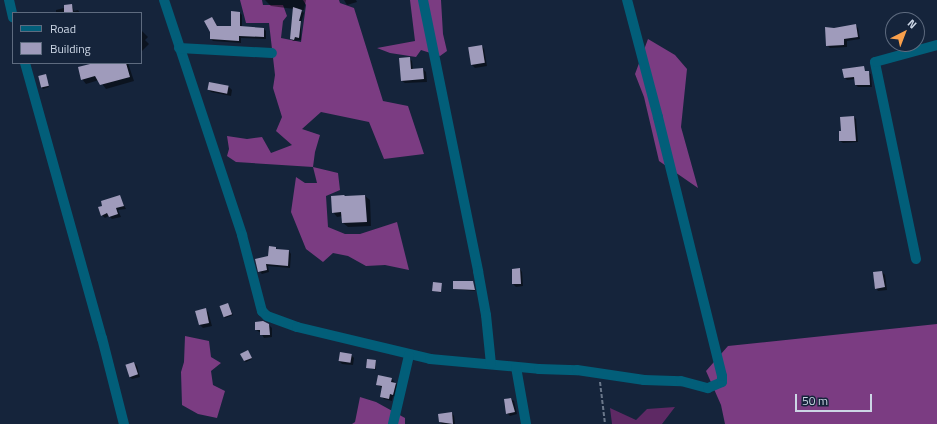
<!DOCTYPE html>
<style>
body{margin:0}
#map{position:relative;width:937px;height:424px;overflow:hidden;background:#15243b;font-family:"Titillium Web",sans-serif}
div>[style]{position:absolute}
.green>*{inset:0;background:#5e2964}
.forest>*{inset:0;background:#7b3c82}
.shadow>*{inset:0;background:#0007}
.building>*{inset:0;background:#9f9bbb;transform-origin:0 0}
.path>*{height:2px;margin-top:-1px;transform-origin:0;background:repeating-linear-gradient(90deg,#6a778a 0 4px,transparent 0 6px)}
.minor>*{height:10px;margin:-5px;padding:0 5px;transform-origin:5px;border-radius:5px;background:#025e79}
span{translate:-50% -50%;white-space:nowrap;text-align:center;line-height:1.15;-webkit-text-stroke:4px #15243b;paint-order:stroke}
.legend{position:absolute;left:12px;top:12px;width:130px;height:52px;box-sizing:border-box;background:#15243b;border:1px solid #5e6b7f;margin:0;padding:5px 7px;list-style:none;font-size:12px;color:#ccd6e5}
.legend li{display:flex;align-items:center;gap:8px;height:20px}
.legend b{width:20px;border:1px solid #5e6b7f}
.north{position:absolute;left:885px;top:12px;width:40px;height:40px;box-sizing:border-box;background:#15243b;border:1px solid #5e6b7f;border-radius:50%;rotate:42deg;font-size:11px;font-weight:700;line-height:16px;text-align:center;color:#ccd6e5}
.north::after{content:'';display:block;margin:auto;width:14px;height:18px;background:#f9a04c;clip-path:polygon(50% 0,100% 100%,50% 72%,0 100%)}
.scale{position:absolute;left:795px;top:394px;width:77px;height:18px;box-sizing:border-box;border:2px solid #ccd6e5;border-top:0;padding-left:5px;font-size:12px;line-height:14px;white-space:nowrap;color:#ccd6e5;-webkit-text-stroke:3px #15243b;paint-order:stroke}
</style>
<div id="map">
<div class="green">
<div style="clip-path:polygon(675px 407px,662px 424px,612px 424px,610px 408px,636px 420px,647px 409px)"></div>
</div>
<div class="forest">
<div style="clip-path:polygon(240px 0,262px 0,263px 5px,283px 5px,287px 16px,283px 21px,281px 38px,301px 42px,306px 5px,303px 0,339px 0,340px 3px,354px 8px,383px 101px,408px 106px,424px 154px,384px 159px,369px 122px,321px 112px,302px 129px,320px 135px,315px 152px,313px 167px,338px 173px,340px 190px,326px 196px,328px 227px,345px 234px,360px 234px,397px 222px,409px 270px,385px 265px,366px 266px,348px 256px,333px 253px,323px 262px,306px 249px,291px 212px,296px 177px,305px 183px,317px 183px,313px 167px,236px 162px,227px 156px,229px 149px,227px 136px,247px 139px,262px 137px,271px 153px,292px 145px,276px 131px,282px 117px,273px 88px,275px 75px,269px 23px,246px 23px)"></div>
<div style="clip-path:polygon(410px 0,441px 0,443px 34px,447px 51px,440px 56px,421px 50px,416px 57px,390px 53px,377px 48px,415px 41px)"></div>
<div style="clip-path:polygon(648px 39px,675px 55px,687px 69px,681px 127px,698px 188px,659px 161px,644px 97px,635px 74px)"></div>
<div style="clip-path:polygon(937px 324px,937px 424px,725px 424px,721px 405px,706px 371px,728px 346px)"></div>
<div style="clip-path:polygon(185px 336px,209px 341px,211px 357px,221px 363px,211px 371px,213px 385px,225px 391px,217px 418px,198px 414px,182px 405px,181px 372px,184px 362px)"></div>
<div style="clip-path:polygon(360px 397px,376px 402px,405px 418px,405px 424px,352px 424px,355px 422px)"></div>
</div>
<div class="shadow">
<div style="clip-path:polygon(265px 0,306px 0,304px 10px,301px 10px,304px 13px,301px 23px,301px 40px,293px 41px,291px 38px,294px 9px,271px 6px)"></div>
<div style="clip-path:polygon(344px 0,356px 0,357px 2px,347px 5px)"></div>
<div style="clip-path:polygon(72px 6px,74px 11px,78px 10px,80px 13px,56px 13px,56px 10px)"></div>
<div style="clip-path:polygon(232px 12px,240px 13px,242px 15px,242px 28px,264px 29px,266px 31px,266px 39px,241px 38px,241px 43px,213px 41px,211px 39px,212px 18px,218px 27px,232px 27px)"></div>
<div style="clip-path:polygon(855px 25px,858px 28px,860px 39px,847px 41px,847px 47px,830px 48px,827px 45px,834px 29px)"></div>
<div style="clip-path:polygon(141px 30px,148px 37px,145px 40px,149px 44px,141px 52px)"></div>
<div style="clip-path:polygon(482px 46px,484px 49px,487px 66px,475px 68px,472px 65px)"></div>
<div style="clip-path:polygon(409px 58px,412px 61px,413px 70px,423px 69px,426px 72px,427px 82px,405px 83px,402px 81px)"></div>
<div style="clip-path:polygon(98px 63px,128px 63px,134px 81px,106px 89px,99px 80px,86px 84px,82px 79px)"></div>
<div style="clip-path:polygon(863px 67px,866px 72px,871px 74px,872px 87px,858px 87px,855px 84px,855px 79px,847px 80px,845px 78px)"></div>
<div style="clip-path:polygon(45px 75px,49px 87px,43px 89px,42px 88px)"></div>
<div style="clip-path:polygon(210px 83px,229px 87px,232px 90px,231px 96px,211px 92px,208px 89px)"></div>
<div style="clip-path:polygon(854px 117px,856px 119px,858px 142px,843px 143px,840px 141px,840px 132px,842px 132px)"></div>
<div style="clip-path:polygon(119px 196px,126px 209px,118px 210px,121px 217px,112px 219px,109px 216px,105px 218px,102px 215px)"></div>
<div style="clip-path:polygon(365px 196px,370px 200px,371px 226px,348px 227px,343px 223px,343px 216px,337px 217px,333px 212px)"></div>
<div style="clip-path:polygon(276px 248px,278px 250px,289px 251px,291px 254px,290px 268px,268px 266px,269px 272px,262px 274px,259px 271px)"></div>
<div style="clip-path:polygon(520px 269px,522px 272px,523px 286px,516px 287px,513px 284px)"></div>
<div style="clip-path:polygon(882px 272px,885px 275px,887px 290px,878px 291px,876px 288px)"></div>
<div style="clip-path:polygon(473px 282px,475px 291px,454px 289px)"></div>
<div style="clip-path:polygon(441px 284px,441px 293px,433px 290px)"></div>
<div style="clip-path:polygon(228px 304px,233px 315px,225px 318px,224px 316px)"></div>
<div style="clip-path:polygon(205px 309px,208px 312px,212px 326px,203px 328px,200px 325px,196px 311px)"></div>
<div style="clip-path:polygon(269px 325px,272px 328px,272px 337px,264px 338px,261px 333px,256px 330px)"></div>
<div style="clip-path:polygon(249px 353px,252px 359px,246px 362px,244px 361px)"></div>
<div style="clip-path:polygon(351px 355px,354px 358px,353px 365px,342px 364px,339px 361px)"></div>
<div style="clip-path:polygon(376px 361px,376px 370px,367px 367px)"></div>
<div style="clip-path:polygon(134px 363px,137px 366px,140px 377px,132px 379px,129px 376px)"></div>
<div style="clip-path:polygon(392px 379px,398px 386px,396px 397px,393px 396px,392px 401px,384px 399px,381px 396px,382px 388px,377px 384px)"></div>
<div style="clip-path:polygon(511px 399px,514px 401px,517px 414px,510px 416px,507px 413px)"></div>
<div style="clip-path:polygon(452px 413px,454px 416px,455px 424px,442px 424px,440px 422px)"></div>
</div>
<div class="building">
<div style="clip-path:polygon(72px 4px,73px 13px,64px 13px,64px 5px)"></div>
<div style="clip-path:polygon(293px 7px,302px 10px,299px 21px,301px 21px,299px 38px,295px 37px,294px 40px,290px 39px)"></div>
<div style="clip-path:polygon(231px 11px,240px 12px,240px 26px,264px 28px,264px 37px,239px 36px,239px 41px,210px 39px,210px 32px,204px 21px,212px 17px,217px 26px,231px 26px)"></div>
<div style="clip-path:polygon(856px 24px,858px 37px,844px 39px,844px 45px,826px 46px,825px 27px,834px 28px)"></div>
<div style="left:482px;top:45px;width:18px;height:14px;rotate:81deg"></div>
<div style="clip-path:polygon(410px 57px,411px 69px,423px 68px,424px 79px,401px 81px,399px 58px)"></div>
<div style="clip-path:polygon(94px 63px,126px 63px,130px 77px,100px 85px,95px 76px,81px 80px,78px 67px)"></div>
<div style="clip-path:polygon(864px 66px,865px 71px,869px 71px,870px 85px,855px 85px,854px 77px,844px 78px,842px 69px)"></div>
<div style="left:46px;top:74px;width:12px;height:8px;rotate:76deg"></div>
<div style="left:209px;top:82px;width:20px;height:8px;rotate:11deg"></div>
<div style="clip-path:polygon(854px 116px,856px 141px,839px 141px,839px 131px,841px 131px,840px 117px)"></div>
<div style="clip-path:polygon(120px 195px,124px 206px,116px 208px,118px 214px,109px 217px,107px 213px,101px 216px,98px 207px,102px 206px,101px 201px)"></div>
<div style="clip-path:polygon(344px 195px,345px 196px,365px 195px,367px 222px,342px 223px,341px 212px,332px 213px,331px 196px)"></div>
<div style="clip-path:polygon(269px 246px,276px 247px,276px 249px,289px 250px,288px 266px,266px 264px,267px 270px,258px 272px,255px 259px,268px 256px)"></div>
<div style="clip-path:polygon(520px 268px,521px 284px,512px 284px,512px 269px)"></div>
<div style="clip-path:polygon(882px 271px,885px 287px,875px 289px,873px 272px)"></div>
<div style="clip-path:polygon(453px 281px,473px 281px,475px 290px,453px 289px)"></div>
<div style="left:433px;top:282px;width:9px;height:9px;rotate:6deg"></div>
<div style="left:228px;top:303px;width:12px;height:9px;rotate:70deg"></div>
<div style="clip-path:polygon(206px 308px,209px 323px,199px 325px,195px 311px)"></div>
<div style="clip-path:polygon(263px 321px,269px 324px,270px 335px,260px 335px,260px 330px,255px 330px,255px 322px)"></div>
<div style="clip-path:polygon(248px 350px,252px 358px,244px 361px,240px 354px)"></div>
<div style="left:340px;top:352px;width:12px;height:9px;rotate:9deg"></div>
<div style="left:367px;top:359px;width:9px;height:9px;rotate:6deg"></div>
<div style="left:134px;top:362px;width:13px;height:9px;rotate:72deg"></div>
<div style="clip-path:polygon(378px 375px,392px 378px,391px 382px,396px 383px,393px 395px,390px 394px,389px 399px,380px 397px,382px 386px,376px 385px)"></div>
<div style="clip-path:polygon(511px 398px,515px 412px,506px 414px,504px 399px)"></div>
<div style="clip-path:polygon(452px 412px,453px 424px,439px 422px,438px 414px)"></div>
</div>
<div class="path">
<div style="left:600px;top:382px;width:42px;rotate:83.2deg"></div>
</div>
<div class="minor">
<div style="left:9px;top:0;width:18px;rotate:77deg"></div>
<div style="left:164px;top:0;width:248px;rotate:71.6deg"></div>
<div style="left:242px;top:235px;width:79px;rotate:75.3deg"></div>
<div style="left:262px;top:311px;width:7px;rotate:45deg"></div>
<div style="left:267px;top:316px;width:32px;rotate:20deg"></div>
<div style="left:297px;top:327px;width:137px;rotate:13.5deg"></div>
<div style="left:430px;top:359px;width:109px;rotate:5.2deg"></div>
<div style="left:539px;top:369px;width:38px;rotate:2deg"></div>
<div style="left:577px;top:370px;width:68px;rotate:8.5deg"></div>
<div style="left:644px;top:380px;width:37px;rotate:2deg"></div>
<div style="left:681px;top:381px;width:28px;rotate:15deg"></div>
<div style="left:708px;top:388px;width:15px;rotate:-23deg"></div>
<div style="left:722px;top:382px;width:6px;rotate:-90deg"></div>
<div style="left:722px;top:376px;width:267px;rotate:-103.9deg"></div>
<div style="left:658px;top:117px;width:121px;rotate:-104.8deg"></div>
<div style="left:423px;top:0;width:277px;rotate:78.5deg"></div>
<div style="left:478px;top:271px;width:45px;rotate:79.7deg"></div>
<div style="left:486px;top:315px;width:49px;rotate:84.2deg"></div>
<div style="left:179px;top:48px;width:93px;rotate:3.1deg"></div>
<div style="left:25px;top:63px;width:286px;rotate:74.4deg"></div>
<div style="left:102px;top:338px;width:89px;rotate:75.7deg"></div>
<div style="left:916px;top:259px;width:201px;rotate:-101.8deg"></div>
<div style="left:875px;top:62px;width:64px;rotate:-15.3deg"></div>
<div style="left:516px;top:367px;width:58px;rotate:80deg"></div>
<div style="left:393px;top:424px;width:71px;rotate:-76.9deg"></div>
</div>
<ul class="legend">
<li><b style="height:5px;background:#025e79"></b>Road</li>
<li><b style="height:11px;background:#9f9bbb"></b>Building</li>
</ul>
<div class="north">N</div>
<div class="scale">50 m</div>
</div>
